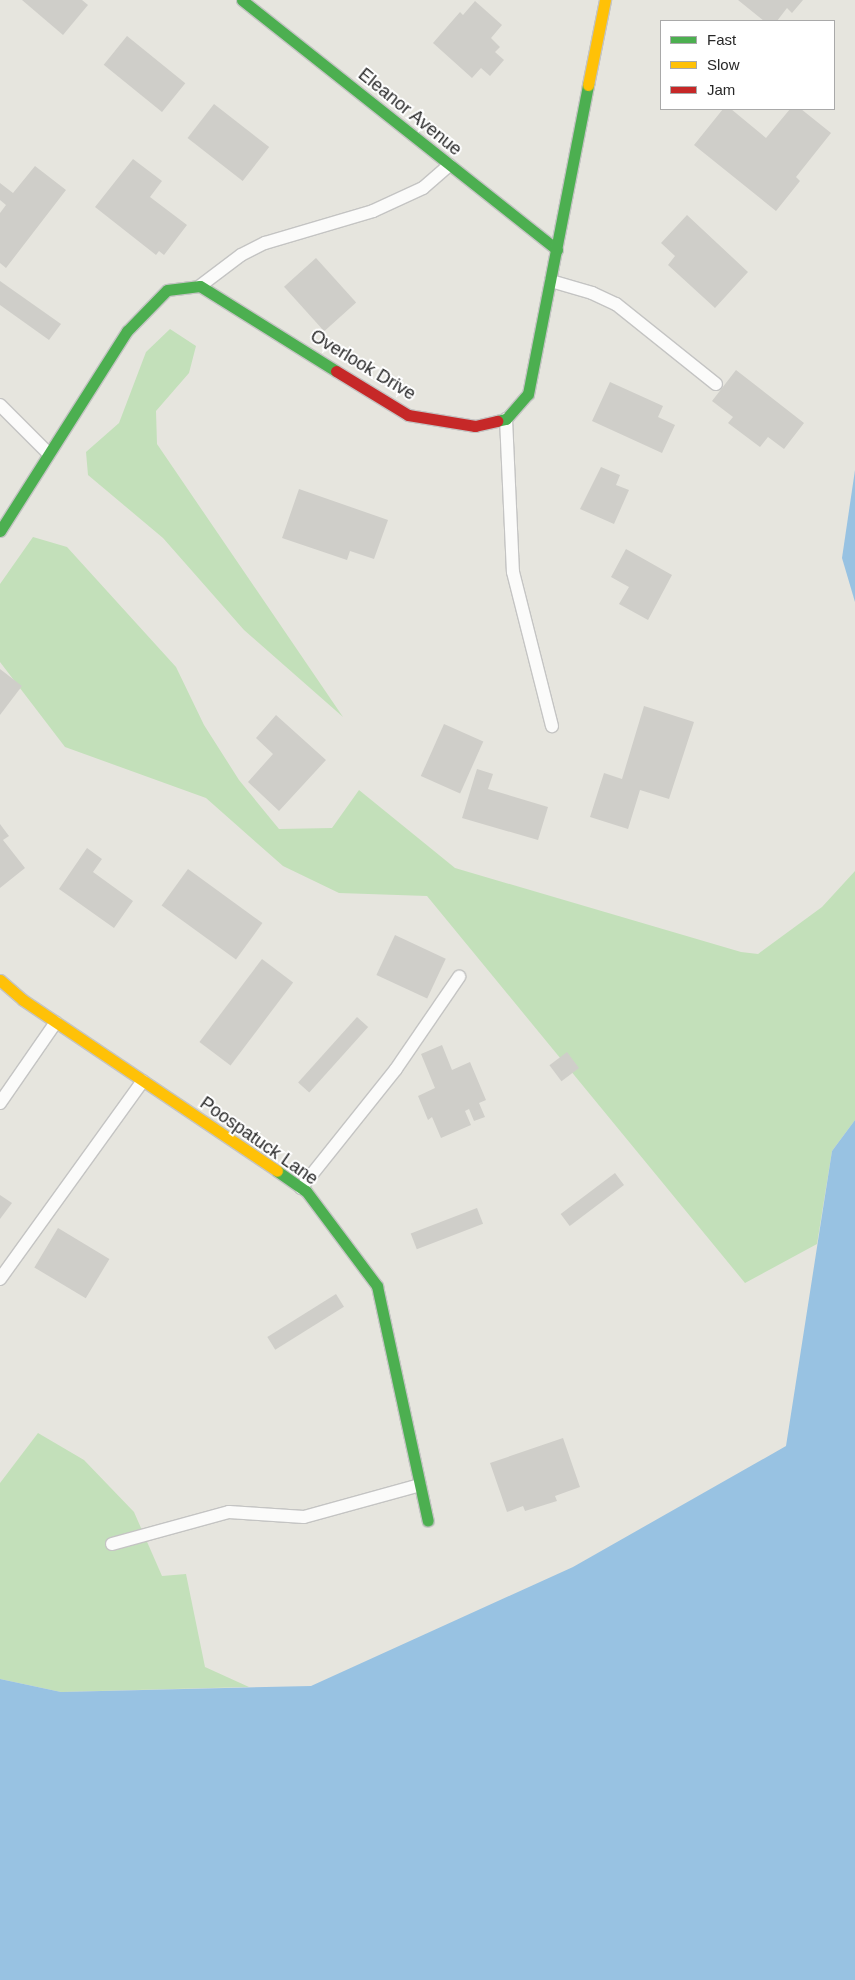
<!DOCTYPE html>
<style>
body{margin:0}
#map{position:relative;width:855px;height:1980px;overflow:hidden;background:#e6e5de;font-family:Helvetica,sans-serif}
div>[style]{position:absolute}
.green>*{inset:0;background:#c3e0ba}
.water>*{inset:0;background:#98c2e2}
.building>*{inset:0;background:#cfcec9;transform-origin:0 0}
.roads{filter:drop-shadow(1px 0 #c4c4c3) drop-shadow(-1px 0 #c4c4c3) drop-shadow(0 1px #c4c4c3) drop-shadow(0 -1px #c4c4c3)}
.lane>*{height:12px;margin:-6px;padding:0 6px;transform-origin:6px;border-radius:6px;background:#fbfbfa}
.fast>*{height:11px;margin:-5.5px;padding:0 5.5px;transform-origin:5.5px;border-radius:5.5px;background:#4caf50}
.slow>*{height:11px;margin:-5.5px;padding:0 5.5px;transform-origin:5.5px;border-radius:5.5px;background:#ffc107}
.jam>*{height:11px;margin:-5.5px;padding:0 5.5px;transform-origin:5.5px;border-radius:5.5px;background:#c62828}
span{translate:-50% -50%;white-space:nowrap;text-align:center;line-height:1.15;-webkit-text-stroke:4px #fff;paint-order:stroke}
.street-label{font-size:18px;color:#282828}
.legend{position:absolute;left:660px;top:20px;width:175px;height:90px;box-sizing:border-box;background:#fff;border:1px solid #a9a9a9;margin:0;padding:6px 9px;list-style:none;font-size:15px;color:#282828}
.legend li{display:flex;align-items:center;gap:10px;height:25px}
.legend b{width:25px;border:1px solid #a9a9a9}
</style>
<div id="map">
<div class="green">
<div style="clip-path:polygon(170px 329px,196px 346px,189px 373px,156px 411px,157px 444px,343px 717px,244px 630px,163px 538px,88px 475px,86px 452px,119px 423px,146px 352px)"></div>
<div style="clip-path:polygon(33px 537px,67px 547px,176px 667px,204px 725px,239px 780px,279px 829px,332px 828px,359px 790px,455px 868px,741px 952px,758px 954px,822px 907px,855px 871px,855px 1120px,832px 1151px,817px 1244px,745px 1283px,427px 896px,339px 893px,283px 866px,206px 798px,65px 747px,0 662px,0 584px)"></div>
<div style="clip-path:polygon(38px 1433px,84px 1460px,134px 1512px,162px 1576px,186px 1574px,205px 1667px,249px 1687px,61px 1692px,0 1679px,0 1483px)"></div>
</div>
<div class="water">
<div style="clip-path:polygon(855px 470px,855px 602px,842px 558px)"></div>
<div style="clip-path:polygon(855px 1120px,855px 1980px,0 1980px,0 1679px,61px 1692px,311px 1686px,573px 1567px,786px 1446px,832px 1151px)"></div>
</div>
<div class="building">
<div style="clip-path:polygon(22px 0,82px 0,88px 5px,63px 35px)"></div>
<div style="clip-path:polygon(738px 0,803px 0,792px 13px,787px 8px,777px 21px,764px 21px)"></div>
<div style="clip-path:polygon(475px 1px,502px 25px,491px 38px,500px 47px,495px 52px,504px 60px,490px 76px,481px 68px,472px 78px,433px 43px,460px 12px,463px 15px)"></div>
<div style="left:127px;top:36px;width:75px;height:37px;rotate:39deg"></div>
<div style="left:214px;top:104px;width:70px;height:43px;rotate:38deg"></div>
<div style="clip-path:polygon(723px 109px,731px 109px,766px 138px,790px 109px,801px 109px,831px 133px,796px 177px,800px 181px,776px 211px,694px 145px)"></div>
<div style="clip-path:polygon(133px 159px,162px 181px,150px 197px,187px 225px,164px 255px,159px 251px,156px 255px,95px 207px)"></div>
<div style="clip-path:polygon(35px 166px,66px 190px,6px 268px,0 263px,0 213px,6px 205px,0 200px,0 183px,13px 193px)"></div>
<div style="clip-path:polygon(687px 215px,748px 272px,715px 308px,668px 265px,675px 256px,661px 243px)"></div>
<div style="left:316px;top:258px;width:60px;height:43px;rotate:48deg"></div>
<div style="clip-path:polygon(0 281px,61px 324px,49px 340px,0 305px)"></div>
<div style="clip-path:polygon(736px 370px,804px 423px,784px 449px,768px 437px,760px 447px,728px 423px,733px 417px,712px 401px)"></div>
<div style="clip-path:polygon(610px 382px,663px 406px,658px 417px,675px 425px,662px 453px,592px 421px)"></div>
<div style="clip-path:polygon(601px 467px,620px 475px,616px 485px,629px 490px,614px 524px,580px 509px)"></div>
<div style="clip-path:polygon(299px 489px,388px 520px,374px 559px,350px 551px,347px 560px,282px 538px)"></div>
<div style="clip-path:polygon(626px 549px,672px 575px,648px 620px,619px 604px,629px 587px,611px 577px)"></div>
<div style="clip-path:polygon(0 669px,22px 686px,0 715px)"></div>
<div style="clip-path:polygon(644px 706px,694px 722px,669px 799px,640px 790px,628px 829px,590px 817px,604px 773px,622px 779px)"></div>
<div style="clip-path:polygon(276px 715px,326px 760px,279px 811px,248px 782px,273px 754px,256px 738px)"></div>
<div style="left:444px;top:724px;width:43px;height:57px;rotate:24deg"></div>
<div style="clip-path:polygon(477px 769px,493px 774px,488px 789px,548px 807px,538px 840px,462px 818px)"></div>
<div style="clip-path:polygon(0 824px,9px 836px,3px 840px,25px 868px,0 888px)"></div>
<div style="clip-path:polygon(87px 848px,102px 859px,93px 872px,133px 901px,114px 928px,59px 889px)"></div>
<div style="left:188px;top:869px;width:92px;height:45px;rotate:36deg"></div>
<div style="left:395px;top:935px;width:56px;height:44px;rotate:25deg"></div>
<div style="left:262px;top:959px;width:39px;height:104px;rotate:37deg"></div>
<div style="left:357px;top:1017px;width:15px;height:88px;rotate:42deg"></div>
<div style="clip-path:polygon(442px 1045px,452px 1070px,470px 1062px,486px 1100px,479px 1103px,485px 1117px,474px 1121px,469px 1109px,465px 1111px,471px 1125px,441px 1138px,432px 1117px,428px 1120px,418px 1096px,435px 1088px,421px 1054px)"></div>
<div style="left:567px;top:1052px;width:20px;height:22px;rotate:53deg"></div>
<div style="left:615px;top:1173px;width:15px;height:68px;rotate:53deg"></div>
<div style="clip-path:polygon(0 1195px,12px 1203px,0 1219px)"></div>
<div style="left:477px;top:1208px;width:17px;height:71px;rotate:69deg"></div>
<div style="left:58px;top:1228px;width:60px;height:46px;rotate:31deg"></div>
<div style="left:336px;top:1294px;width:15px;height:81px;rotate:58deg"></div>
<div style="clip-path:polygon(563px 1438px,580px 1487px,555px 1496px,557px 1501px,525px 1511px,523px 1506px,507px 1512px,490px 1463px)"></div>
</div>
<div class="roads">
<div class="lane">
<div style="left:551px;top:281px;width:43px;rotate:16.3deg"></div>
<div style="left:592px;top:293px;width:26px;rotate:25deg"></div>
<div style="left:616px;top:304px;width:128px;rotate:38.7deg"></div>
<div style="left:200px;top:286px;width:51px;rotate:-37.1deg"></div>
<div style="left:241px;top:255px;width:27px;rotate:-27deg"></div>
<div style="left:265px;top:243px;width:113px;rotate:-16.5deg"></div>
<div style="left:373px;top:211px;width:55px;rotate:-24.7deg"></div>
<div style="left:423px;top:188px;width:35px;rotate:-41deg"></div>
<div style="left:0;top:405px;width:69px;rotate:45deg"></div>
<div style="left:506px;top:419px;width:153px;rotate:87.4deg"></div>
<div style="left:513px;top:572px;width:159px;rotate:75.8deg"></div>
<div style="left:0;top:1103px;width:98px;rotate:-55.3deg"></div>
<div style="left:301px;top:1188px;width:152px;rotate:-51.4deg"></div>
<div style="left:396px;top:1069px;width:112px;rotate:-55.6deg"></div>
<div style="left:0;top:1279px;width:244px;rotate:-54.2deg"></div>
<div style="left:112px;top:1544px;width:121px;rotate:-15.3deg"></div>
<div style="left:229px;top:1512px;width:75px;rotate:3.8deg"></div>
<div style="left:304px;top:1517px;width:120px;rotate:-15.4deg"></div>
</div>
<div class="fast">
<div style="left:242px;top:0;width:402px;rotate:38.4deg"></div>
<div style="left:497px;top:421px;width:9px;rotate:-13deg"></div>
<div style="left:506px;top:419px;width:33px;rotate:-49deg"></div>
<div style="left:528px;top:394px;width:315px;rotate:-79deg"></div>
<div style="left:0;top:531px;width:237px;rotate:-57.6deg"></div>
<div style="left:127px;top:331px;width:57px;rotate:-45.7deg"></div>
<div style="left:167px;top:290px;width:33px;rotate:-7deg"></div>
<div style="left:200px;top:286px;width:160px;rotate:32deg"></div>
<div style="left:277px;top:1171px;width:35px;rotate:35deg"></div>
<div style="left:306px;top:1191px;width:119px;rotate:53.2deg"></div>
<div style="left:377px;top:1286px;width:240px;rotate:77.8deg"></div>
</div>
<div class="slow">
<div style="left:588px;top:85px;width:87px;rotate:-78.7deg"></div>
<div style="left:0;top:980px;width:30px;rotate:41deg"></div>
<div style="left:23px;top:1000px;width:306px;rotate:33.9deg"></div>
</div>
<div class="jam">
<div style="left:336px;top:371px;width:84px;rotate:31.4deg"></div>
<div style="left:408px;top:415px;width:68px;rotate:9.3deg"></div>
<div style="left:475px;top:426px;width:23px;rotate:-13deg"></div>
</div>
</div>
<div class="street-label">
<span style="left:410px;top:112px;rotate:39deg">Eleanor Avenue</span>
<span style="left:363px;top:365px;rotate:31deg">Overlook Drive</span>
<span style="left:259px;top:1141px;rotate:35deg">Poospatuck Lane</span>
</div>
<ul class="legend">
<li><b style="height:6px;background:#4caf50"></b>Fast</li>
<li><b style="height:6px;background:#ffc107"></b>Slow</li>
<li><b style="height:6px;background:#c62828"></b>Jam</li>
</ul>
</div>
